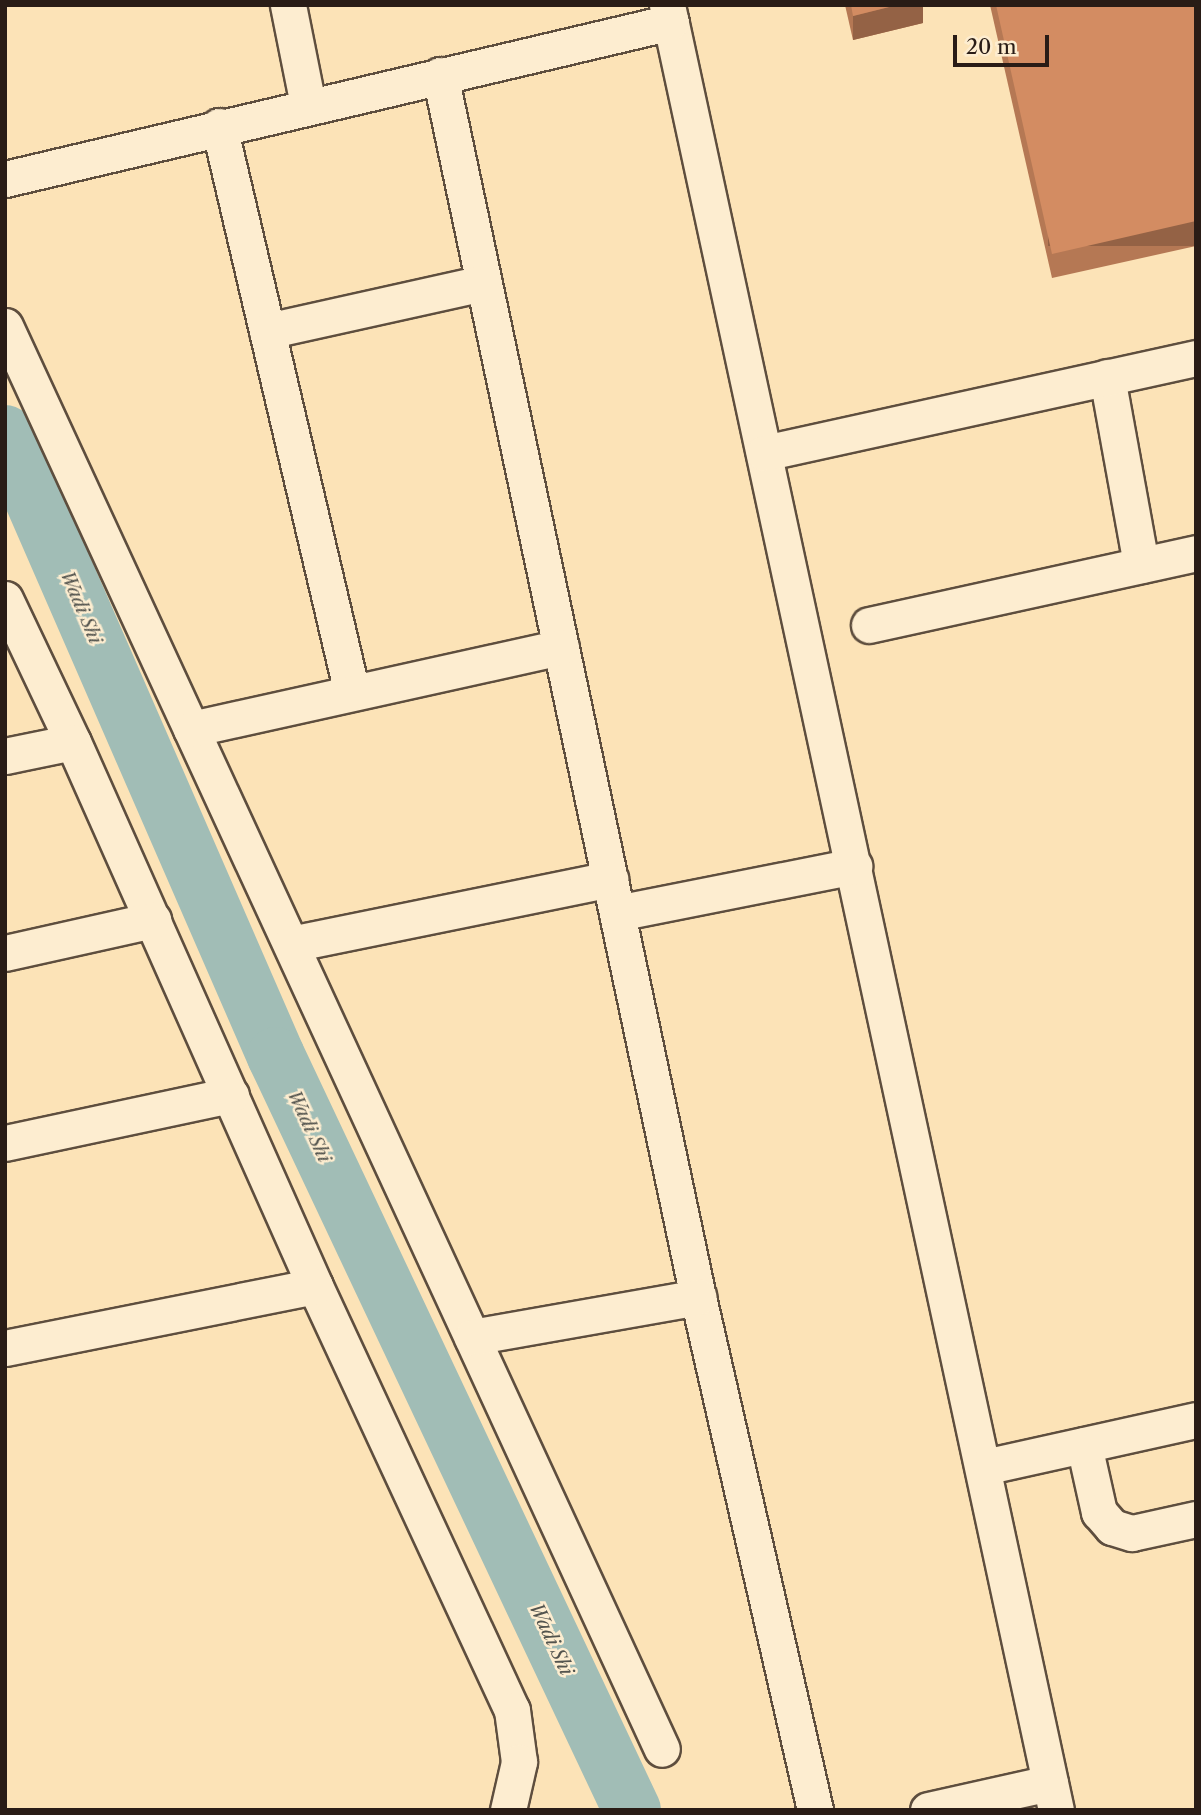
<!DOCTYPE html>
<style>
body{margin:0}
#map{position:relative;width:1201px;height:1815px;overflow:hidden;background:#fce3b7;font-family:"Libre Caslon Text",serif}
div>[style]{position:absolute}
.river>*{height:58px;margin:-29px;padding:0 29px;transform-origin:29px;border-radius:29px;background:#a1bdb6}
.roads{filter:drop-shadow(2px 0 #5e4e3e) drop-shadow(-2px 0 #5e4e3e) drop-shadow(0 2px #5e4e3e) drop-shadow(0 -2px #5e4e3e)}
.minor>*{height:35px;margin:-17.5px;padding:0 17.5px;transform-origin:17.5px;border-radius:17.5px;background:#fdedd0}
.wall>*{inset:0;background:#b57854}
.shaded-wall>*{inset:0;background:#946245;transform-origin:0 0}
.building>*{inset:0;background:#d38c62}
span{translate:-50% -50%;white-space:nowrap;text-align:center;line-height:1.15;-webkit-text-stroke:5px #fdedd0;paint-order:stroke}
.water-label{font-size:19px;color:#53544e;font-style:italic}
.frame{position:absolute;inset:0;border:7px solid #291c16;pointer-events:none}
.scale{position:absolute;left:953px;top:35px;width:96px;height:32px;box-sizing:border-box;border:4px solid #291c16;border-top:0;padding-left:9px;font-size:21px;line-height:24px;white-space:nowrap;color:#291c16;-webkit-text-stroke:5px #fdedd0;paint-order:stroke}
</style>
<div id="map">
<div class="river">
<div style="left:5px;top:434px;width:678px;rotate:66.46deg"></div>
<div style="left:276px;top:1056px;width:834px;rotate:64.73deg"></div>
</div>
<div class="roads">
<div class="minor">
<div style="left:288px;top:5px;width:102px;rotate:78.7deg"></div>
<div style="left:667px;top:5px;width:1846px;rotate:77.84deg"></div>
<div style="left:440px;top:75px;width:1249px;rotate:78.08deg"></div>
<div style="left:698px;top:1297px;width:526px;rotate:77.15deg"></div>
<div style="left:219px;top:126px;width:582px;rotate:76.8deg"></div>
<div style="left:5px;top:179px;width:684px;rotate:-13.26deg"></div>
<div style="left:5px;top:326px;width:1567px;rotate:65.22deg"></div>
<div style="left:267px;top:331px;width:222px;rotate:-12.5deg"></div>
<div style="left:1107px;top:377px;width:191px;rotate:79.7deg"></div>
<div style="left:764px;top:453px;width:442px;rotate:-12.4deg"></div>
<div style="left:5px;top:599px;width:158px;rotate:64.6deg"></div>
<div style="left:73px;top:742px;width:595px;rotate:66.02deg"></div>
<div style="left:315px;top:1286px;width:468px;rotate:65.1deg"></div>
<div style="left:512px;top:1710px;width:52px;rotate:82.3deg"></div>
<div style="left:519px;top:1762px;width:49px;rotate:102.9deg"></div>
<div style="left:869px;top:625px;width:335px;rotate:-12.4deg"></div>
<div style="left:191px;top:729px;width:379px;rotate:-12.5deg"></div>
<div style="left:5px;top:756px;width:69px;rotate:-11.6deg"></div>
<div style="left:617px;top:913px;width:242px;rotate:-11.2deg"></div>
<div style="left:291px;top:944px;width:326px;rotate:-11.5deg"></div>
<div style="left:5px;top:953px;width:152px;rotate:-12.6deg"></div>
<div style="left:5px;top:1143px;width:231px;rotate:-12deg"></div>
<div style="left:472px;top:1337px;width:230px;rotate:-10deg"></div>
<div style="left:5px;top:1348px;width:316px;rotate:-11.3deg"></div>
<div style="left:1084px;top:1445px;width:69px;rotate:77.4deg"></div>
<div style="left:1099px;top:1512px;width:20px;rotate:49deg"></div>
<div style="left:1112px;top:1527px;width:21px;rotate:17deg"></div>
<div style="left:1132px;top:1533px;width:66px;rotate:-12.3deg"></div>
<div style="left:984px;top:1467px;width:217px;rotate:-12.5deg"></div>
<div style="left:928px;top:1810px;width:125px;rotate:-12.5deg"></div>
</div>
</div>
<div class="wall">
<div style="clip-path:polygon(845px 5px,923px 5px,923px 23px,853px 40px)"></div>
<div style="clip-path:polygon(990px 5px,1196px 5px,1196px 246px,1052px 278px)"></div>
</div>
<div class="shaded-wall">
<div style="clip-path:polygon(897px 5px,923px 5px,923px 23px,853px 40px,853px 16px)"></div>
<div style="left:1196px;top:221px;width:25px;height:148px;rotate:90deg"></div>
</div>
<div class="building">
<div style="clip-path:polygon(851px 5px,897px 5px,853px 16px)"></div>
<div style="clip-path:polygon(996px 5px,1196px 5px,1196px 221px,1052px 254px)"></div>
</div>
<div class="water-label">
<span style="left:81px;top:607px;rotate:67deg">Wadi Shi</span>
<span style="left:309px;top:1126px;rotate:65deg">Wadi Shi</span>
<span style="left:551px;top:1639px;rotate:65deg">Wadi Shi</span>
</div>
<div class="frame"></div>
<div class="scale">20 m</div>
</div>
